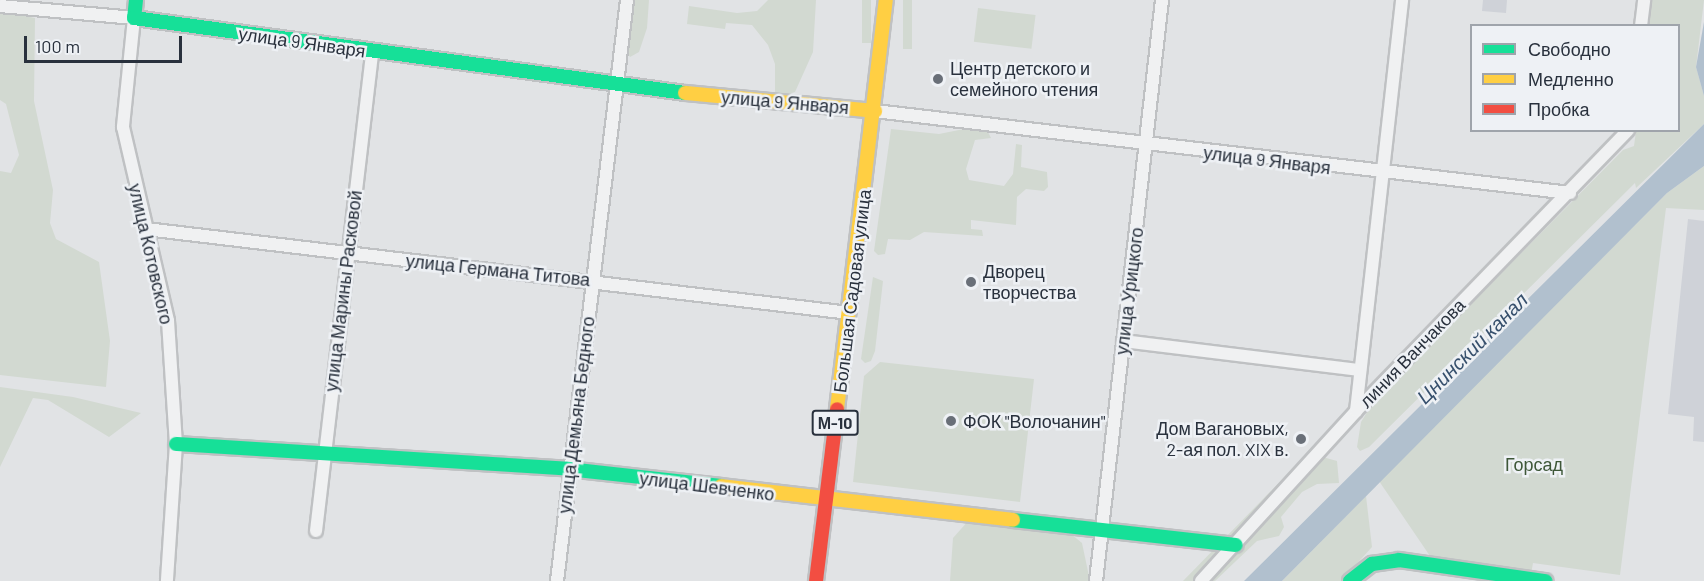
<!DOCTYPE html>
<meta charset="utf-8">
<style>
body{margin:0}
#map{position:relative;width:1704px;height:581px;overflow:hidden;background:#e1e3e5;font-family:Barlow,sans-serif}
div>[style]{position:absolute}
.built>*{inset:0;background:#cfd2d8}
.green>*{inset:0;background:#d2d9d1;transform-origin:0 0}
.water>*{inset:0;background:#b1c0ce}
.roads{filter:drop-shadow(2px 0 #bfc1c3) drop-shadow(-2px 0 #bfc1c3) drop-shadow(0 2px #bfc1c3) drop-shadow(0 -2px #bfc1c3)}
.street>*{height:12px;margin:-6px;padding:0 6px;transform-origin:6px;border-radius:6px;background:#f0f1f2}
.fast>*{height:14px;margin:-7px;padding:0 7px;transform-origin:7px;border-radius:7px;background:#16e098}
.slow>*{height:14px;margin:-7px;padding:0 7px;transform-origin:7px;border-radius:7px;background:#ffcf43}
.jam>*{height:14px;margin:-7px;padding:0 7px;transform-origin:7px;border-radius:7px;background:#f24e42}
.dots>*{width:16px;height:16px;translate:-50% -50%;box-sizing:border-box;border:3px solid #eef1f5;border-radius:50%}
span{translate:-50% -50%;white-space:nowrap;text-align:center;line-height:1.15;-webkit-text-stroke:5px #eef1f5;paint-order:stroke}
.shield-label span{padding:2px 4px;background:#eef1f5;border:2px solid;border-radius:4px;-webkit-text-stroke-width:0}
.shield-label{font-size:16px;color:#29313d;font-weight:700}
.street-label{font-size:18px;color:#29313d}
.poi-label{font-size:18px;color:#29313d}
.left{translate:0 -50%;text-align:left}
.right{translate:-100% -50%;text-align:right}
.park-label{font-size:18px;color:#3e5738}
.water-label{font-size:20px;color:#37506d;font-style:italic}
.legend{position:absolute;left:1470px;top:24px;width:210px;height:108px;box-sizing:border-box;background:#eef1f5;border:2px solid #9fa4ab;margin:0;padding:8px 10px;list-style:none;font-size:18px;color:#29313d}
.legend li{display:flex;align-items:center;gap:12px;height:30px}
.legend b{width:30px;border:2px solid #9fa4ab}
.scale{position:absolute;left:24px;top:36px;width:158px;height:27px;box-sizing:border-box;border:3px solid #29313d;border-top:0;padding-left:8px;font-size:18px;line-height:21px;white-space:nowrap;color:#29313d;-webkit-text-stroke:4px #eef1f5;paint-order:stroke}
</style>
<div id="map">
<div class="built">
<div style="clip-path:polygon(1483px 0,1507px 0,1506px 13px,1482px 11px)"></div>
<div style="clip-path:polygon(1688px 219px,1704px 221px,1704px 442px,1693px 441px,1694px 417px,1668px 414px)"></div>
</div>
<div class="green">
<div style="clip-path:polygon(631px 0,649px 0,647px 28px,639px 52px,630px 57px,625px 48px)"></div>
<div style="clip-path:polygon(768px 0,816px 0,813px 52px,795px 92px,785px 95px,775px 94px,775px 64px,768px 45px,752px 25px,726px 23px,725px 29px,687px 24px,689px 6px,737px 13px,757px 11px)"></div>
<div style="left:862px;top:0;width:9px;height:43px"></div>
<div style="left:903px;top:0;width:9px;height:49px"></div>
<div style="clip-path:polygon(1651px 0,1704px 0,1696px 67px,1704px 96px,1704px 124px,1636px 188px,1635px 183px,1369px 447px,1360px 451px,1357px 447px,1361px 422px,1372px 404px,1623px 150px,1634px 146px,1636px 131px,1678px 130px,1678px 26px,1648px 25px)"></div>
<div style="left:978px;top:8px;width:58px;height:34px;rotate:7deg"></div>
<div style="clip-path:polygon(0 11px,35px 18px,34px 101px,53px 190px,50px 223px,56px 239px,99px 262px,110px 341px,106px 387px,0 375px,0 171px,11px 173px,19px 155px,6px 104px,0 100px)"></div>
<div style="clip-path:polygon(891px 129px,939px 134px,964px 129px,988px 132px,991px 138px,975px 140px,966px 169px,969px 180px,1004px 186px,1013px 174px,1016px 144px,1022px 145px,1021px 167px,1047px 172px,1048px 187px,1044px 191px,1026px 189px,1017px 197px,1016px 225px,971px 220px,971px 229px,982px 230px,983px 236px,924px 232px,910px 240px,888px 239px,885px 254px,878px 255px,874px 251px)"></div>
<div style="clip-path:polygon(1704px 166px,1704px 210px,1666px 208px,1620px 575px,1533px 563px,1531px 574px,1432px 559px,1379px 481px,1667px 193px)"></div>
<div style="clip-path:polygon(873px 277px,883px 281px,875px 351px,871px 361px,865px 363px,861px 359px)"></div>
<div style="clip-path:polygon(880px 362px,1034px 379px,1020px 502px,853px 482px,864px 376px)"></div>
<div style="clip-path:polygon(0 387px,73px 397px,141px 413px,109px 437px,48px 400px,33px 398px,0 467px)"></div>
<div style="clip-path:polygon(1308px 453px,1337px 461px,1339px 483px,1317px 484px,1302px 492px,1281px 517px,1284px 527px,1279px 536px,1257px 541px,1215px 581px,1183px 581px)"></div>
<div style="clip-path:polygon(1366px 496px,1372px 547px,1341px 581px,1282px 581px)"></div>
<div style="clip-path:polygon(969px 520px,1066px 530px,1082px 543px,1090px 581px,950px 581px,953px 538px)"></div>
</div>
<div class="water">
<div style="clip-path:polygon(1704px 22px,1704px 96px,1696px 67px)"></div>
<div style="clip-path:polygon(1704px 124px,1704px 166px,1667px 193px,1282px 581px,1244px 581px)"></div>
</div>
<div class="roads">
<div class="street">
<div style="left:0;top:6px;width:135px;rotate:5.1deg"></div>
<div style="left:134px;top:18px;width:110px;rotate:95.8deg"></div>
<div style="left:123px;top:127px;width:199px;rotate:76.9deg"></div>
<div style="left:168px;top:321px;width:123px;rotate:86.3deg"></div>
<div style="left:176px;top:444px;width:137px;rotate:93.8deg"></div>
<div style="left:1641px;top:26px;width:26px;rotate:-83deg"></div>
<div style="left:875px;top:111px;width:700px;rotate:6.73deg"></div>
<div style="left:146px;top:229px;width:708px;rotate:6.81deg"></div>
<div style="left:1123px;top:341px;width:239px;rotate:7deg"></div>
<div style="left:1356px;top:411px;width:414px;rotate:-83.6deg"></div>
<div style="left:316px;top:531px;width:482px;rotate:-83.3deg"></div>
<div style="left:557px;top:581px;width:585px;rotate:-83.13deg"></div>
<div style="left:1096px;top:581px;width:585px;rotate:-83.52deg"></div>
<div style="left:1201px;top:581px;width:230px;rotate:-47.6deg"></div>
<div style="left:1356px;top:411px;width:391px;rotate:-45.9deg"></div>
</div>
<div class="fast">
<div style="left:136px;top:0;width:18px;rotate:96deg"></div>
<div style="left:134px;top:18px;width:556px;rotate:7.75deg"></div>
<div style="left:176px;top:444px;width:393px;rotate:3.6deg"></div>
<div style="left:568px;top:469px;width:154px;rotate:6.3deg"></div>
<div style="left:1013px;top:520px;width:224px;rotate:6.4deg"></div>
<div style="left:1350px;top:581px;width:28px;rotate:-38deg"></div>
<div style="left:1372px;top:564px;width:27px;rotate:-8deg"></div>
<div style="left:1399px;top:560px;width:148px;rotate:8.2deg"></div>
</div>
<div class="slow">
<div style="left:685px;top:93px;width:191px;rotate:5.4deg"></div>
<div style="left:837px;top:409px;width:412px;rotate:-83.2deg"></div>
<div style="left:721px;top:486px;width:294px;rotate:6.6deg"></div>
</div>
<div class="jam">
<div style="left:816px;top:581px;width:173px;rotate:-83deg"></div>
</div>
</div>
<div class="dots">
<div style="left:938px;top:79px;background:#696f78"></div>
<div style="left:971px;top:282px;background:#696f78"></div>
<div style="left:951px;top:421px;background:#696f78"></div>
<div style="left:1301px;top:439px;background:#696f78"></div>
</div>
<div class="shield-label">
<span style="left:835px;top:423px">М-10</span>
</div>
<div class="street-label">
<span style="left:302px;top:42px;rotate:8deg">улица 9 Января</span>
<span style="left:785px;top:102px;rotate:5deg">улица 9 Января</span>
<span style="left:1267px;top:160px;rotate:7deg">улица 9 Января</span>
<span style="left:151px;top:254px;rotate:77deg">улица Котовского</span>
<span style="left:498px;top:270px;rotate:6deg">улица Германа Титова</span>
<span style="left:343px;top:291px;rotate:-83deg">улица Марины Расковой</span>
<span style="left:852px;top:291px;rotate:-83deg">Большая Садовая улица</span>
<span style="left:1129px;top:291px;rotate:-83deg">улица Урицкого</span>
<span style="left:1412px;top:353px;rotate:-46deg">линия Ванчакова</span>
<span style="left:576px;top:415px;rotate:-83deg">улица Демьяна Бедного</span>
<span style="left:707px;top:486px;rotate:7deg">улица Шевченко</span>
</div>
<div class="poi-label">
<span class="left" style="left:950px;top:79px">Центр детского и<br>семейного чтения</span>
<span class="left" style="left:983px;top:282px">Дворец<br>творчества</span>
<span class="left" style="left:963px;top:421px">ФОК "Волочанин"</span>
<span class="right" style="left:1289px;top:439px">Дом Вагановых,<br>2-ая пол. XIX в.</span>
</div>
<div class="park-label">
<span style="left:1534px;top:464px">Горсад</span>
</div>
<div class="water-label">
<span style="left:1472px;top:348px;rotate:-45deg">Цнинский канал</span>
</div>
<ul class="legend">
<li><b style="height:8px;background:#16e098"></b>Свободно</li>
<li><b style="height:8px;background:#ffcf43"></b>Медленно</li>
<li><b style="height:8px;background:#f24e42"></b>Пробка</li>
</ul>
<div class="scale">100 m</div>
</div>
